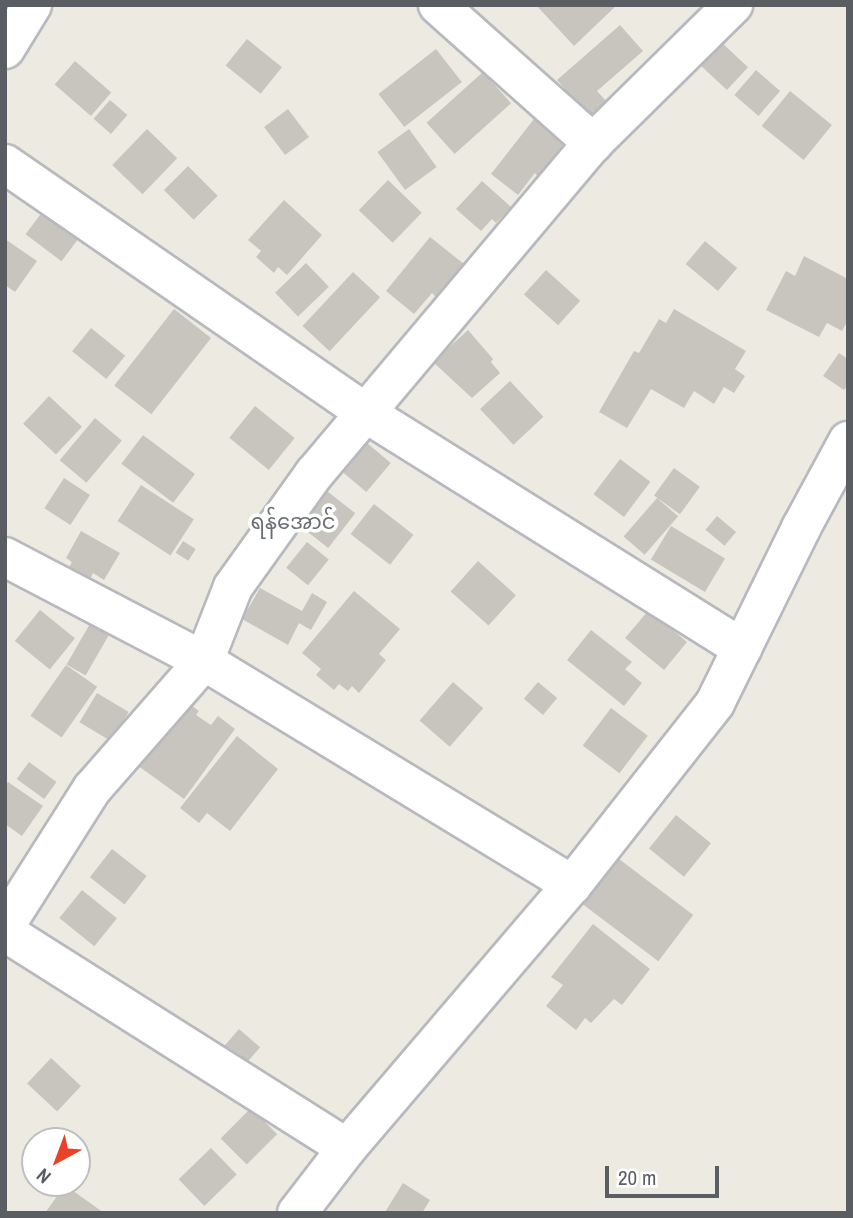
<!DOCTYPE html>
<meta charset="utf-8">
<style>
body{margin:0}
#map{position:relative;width:853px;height:1218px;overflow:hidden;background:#edebe1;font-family:"Archivo Narrow","Noto Sans Myanmar",sans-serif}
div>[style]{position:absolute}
.building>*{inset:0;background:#c8c5be;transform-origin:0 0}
.roads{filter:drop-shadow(2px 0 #b7b9be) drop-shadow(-2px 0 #b7b9be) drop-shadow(0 2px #b7b9be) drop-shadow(0 -2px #b7b9be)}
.minor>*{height:38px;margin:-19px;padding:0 19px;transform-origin:19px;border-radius:19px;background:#fff}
span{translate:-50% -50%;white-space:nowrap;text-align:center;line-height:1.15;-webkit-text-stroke:7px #fff;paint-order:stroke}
.quarter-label{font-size:21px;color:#6b6f74}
.frame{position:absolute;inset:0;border:7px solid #5a5d62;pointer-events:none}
.north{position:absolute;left:21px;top:1127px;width:70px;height:70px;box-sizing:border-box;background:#fff;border:2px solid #bdbec0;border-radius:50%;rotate:221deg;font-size:19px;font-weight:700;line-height:28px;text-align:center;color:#5a5d62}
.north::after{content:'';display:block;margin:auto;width:24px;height:32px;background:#eb4128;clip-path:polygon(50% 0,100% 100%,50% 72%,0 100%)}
.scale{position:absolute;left:605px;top:1166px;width:114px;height:32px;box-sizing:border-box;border:4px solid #5a5d62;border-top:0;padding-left:9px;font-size:21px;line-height:24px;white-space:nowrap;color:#5a5d62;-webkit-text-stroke:5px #fff;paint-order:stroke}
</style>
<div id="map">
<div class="building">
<div style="clip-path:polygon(536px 5px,617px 5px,574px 46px)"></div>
<div style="clip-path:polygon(620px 25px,643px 51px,597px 91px,606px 101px,589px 116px,557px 80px)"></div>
<div style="left:247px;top:39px;width:45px;height:34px;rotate:39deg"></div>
<div style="left:721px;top:42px;width:37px;height:31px;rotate:43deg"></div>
<div style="left:436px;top:49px;width:42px;height:73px;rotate:52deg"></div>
<div style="left:75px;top:61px;width:48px;height:31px;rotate:41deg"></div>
<div style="left:756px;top:70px;width:32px;height:33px;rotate:41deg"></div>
<div style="left:483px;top:72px;width:42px;height:76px;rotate:48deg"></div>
<div style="left:790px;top:91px;width:54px;height:45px;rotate:39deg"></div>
<div style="left:110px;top:100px;width:23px;height:25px;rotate:41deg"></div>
<div style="left:288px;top:109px;width:35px;height:30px;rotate:53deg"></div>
<div style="clip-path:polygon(534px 119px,564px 143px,538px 177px,535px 173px,518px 195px,491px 174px)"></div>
<div style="left:147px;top:129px;width:42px;height:50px;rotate:44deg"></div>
<div style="left:409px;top:129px;width:47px;height:39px;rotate:54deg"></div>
<div style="left:188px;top:166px;width:42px;height:34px;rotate:45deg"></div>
<div style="left:388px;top:180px;width:47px;height:42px;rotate:44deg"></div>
<div style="clip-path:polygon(482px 181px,511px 207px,496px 223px,492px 219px,481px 231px,456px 209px)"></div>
<div style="clip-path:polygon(284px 200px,322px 235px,287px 275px,278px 267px,274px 273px,256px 257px,261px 251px,248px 240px)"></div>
<div style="left:46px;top:207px;width:45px;height:34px;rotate:37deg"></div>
<div style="clip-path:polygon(430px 237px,464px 264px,436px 297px,432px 293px,414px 314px,386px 291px)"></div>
<div style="clip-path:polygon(5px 239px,37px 261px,15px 292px,5px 285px)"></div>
<div style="left:705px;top:241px;width:42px;height:30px;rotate:40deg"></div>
<div style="clip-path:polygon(804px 256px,848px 279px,848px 320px,842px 331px,827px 323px,819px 337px,766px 310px,786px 271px,795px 276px)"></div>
<div style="left:306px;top:263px;width:33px;height:43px;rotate:46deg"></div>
<div style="left:546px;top:270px;width:46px;height:33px;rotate:42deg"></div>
<div style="left:353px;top:272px;width:37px;height:74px;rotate:43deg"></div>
<div style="left:174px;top:309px;width:47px;height:97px;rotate:38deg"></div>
<div style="clip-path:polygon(674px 309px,746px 351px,735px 369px,745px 376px,734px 393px,724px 387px,714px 404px,694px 391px,684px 408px,651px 389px,627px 428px,599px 412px,634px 351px,639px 353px,659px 319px,666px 323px)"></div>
<div style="left:91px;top:328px;width:44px;height:30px;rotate:39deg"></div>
<div style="clip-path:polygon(468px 330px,493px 359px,491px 362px,500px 373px,472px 398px,433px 362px)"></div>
<div style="clip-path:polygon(839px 353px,848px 359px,848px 385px,844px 390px,823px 376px)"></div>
<div style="left:510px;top:381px;width:49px;height:41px;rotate:47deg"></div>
<div style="left:49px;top:396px;width:45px;height:38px;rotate:43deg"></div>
<div style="left:255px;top:406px;width:51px;height:41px;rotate:39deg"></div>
<div style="left:95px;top:418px;width:35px;height:55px;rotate:40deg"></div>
<div style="left:143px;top:435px;width:65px;height:36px;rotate:37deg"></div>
<div style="left:367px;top:443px;width:31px;height:38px;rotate:40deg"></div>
<div style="left:620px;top:459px;width:38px;height:44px;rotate:37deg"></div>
<div style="left:674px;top:468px;width:32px;height:34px;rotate:36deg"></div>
<div style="left:64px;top:478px;width:31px;height:36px;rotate:33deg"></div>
<div style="left:141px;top:485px;width:63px;height:43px;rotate:33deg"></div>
<div style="left:323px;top:488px;width:41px;height:44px;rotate:38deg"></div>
<div style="left:657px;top:498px;width:28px;height:51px;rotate:41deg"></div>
<div style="left:374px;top:504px;width:50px;height:38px;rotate:38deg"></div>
<div style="left:717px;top:516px;width:25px;height:18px;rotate:40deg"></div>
<div style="left:671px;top:526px;width:63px;height:39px;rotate:31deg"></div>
<div style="clip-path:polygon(81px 531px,120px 553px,104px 580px,93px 573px,90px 579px,69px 567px,72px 562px,66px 558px)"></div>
<div style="left:183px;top:541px;width:15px;height:14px;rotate:32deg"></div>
<div style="left:307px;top:542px;width:28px;height:33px;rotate:39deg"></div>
<div style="left:478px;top:561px;width:51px;height:41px;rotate:42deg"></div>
<div style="clip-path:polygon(260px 588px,302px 611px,312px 593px,327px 602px,311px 630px,299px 623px,288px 645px,242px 619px)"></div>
<div style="clip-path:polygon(354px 591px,400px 629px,379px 654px,386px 660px,359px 693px,352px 686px,348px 691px,339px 684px,334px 690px,316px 675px,321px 669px,302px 653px)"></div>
<div style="clip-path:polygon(654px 604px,669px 616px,664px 623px,687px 642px,664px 670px,625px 638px)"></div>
<div style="left:40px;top:610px;width:45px;height:40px;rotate:39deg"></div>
<div style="left:91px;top:622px;width:22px;height:49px;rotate:30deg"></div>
<div style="clip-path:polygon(591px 630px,632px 662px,625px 669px,642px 683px,624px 706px,567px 660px)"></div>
<div style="left:66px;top:665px;width:38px;height:62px;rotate:35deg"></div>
<div style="left:453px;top:682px;width:40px;height:51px;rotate:41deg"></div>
<div style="left:538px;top:682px;width:25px;height:22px;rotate:40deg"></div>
<div style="left:97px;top:693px;width:37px;height:34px;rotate:31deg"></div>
<div style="clip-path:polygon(184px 700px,199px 711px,196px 715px,211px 725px,218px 716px,235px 729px,184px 799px,137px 765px)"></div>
<div style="left:611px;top:708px;width:46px;height:47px;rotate:37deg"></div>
<div style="clip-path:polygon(237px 736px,278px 769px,230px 831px,207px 813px,199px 823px,180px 808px)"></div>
<div style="left:29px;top:762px;width:34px;height:21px;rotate:36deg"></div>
<div style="clip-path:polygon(8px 782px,43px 806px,22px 836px,5px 824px,5px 786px)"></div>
<div style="left:676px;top:815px;width:45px;height:43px;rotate:39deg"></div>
<div style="left:112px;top:849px;width:44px;height:36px;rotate:38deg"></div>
<div style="left:615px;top:856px;width:98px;height:58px;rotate:37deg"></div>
<div style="left:82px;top:890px;width:45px;height:36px;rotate:39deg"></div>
<div style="clip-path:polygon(593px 924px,650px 969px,622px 1005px,614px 999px,591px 1023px,585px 1018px,576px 1030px,546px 1006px,563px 985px,551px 977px)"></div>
<div style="left:239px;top:1029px;width:28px;height:33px;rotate:41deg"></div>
<div style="left:51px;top:1058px;width:41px;height:35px;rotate:43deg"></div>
<div style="left:251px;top:1108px;width:37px;height:43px;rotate:45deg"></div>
<div style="left:211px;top:1148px;width:37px;height:45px;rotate:46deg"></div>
<div style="clip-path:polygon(403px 1183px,430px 1200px,422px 1213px,385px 1212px)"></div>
<div style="clip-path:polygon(65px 1185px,104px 1213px,45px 1213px)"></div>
</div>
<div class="roads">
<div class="minor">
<div style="left:438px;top:5px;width:208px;rotate:41.7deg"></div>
<div style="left:5px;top:49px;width:52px;rotate:-58.5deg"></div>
<div style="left:5px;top:164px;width:436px;rotate:34.6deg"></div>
<div style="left:364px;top:412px;width:446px;rotate:32deg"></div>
<div style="left:5px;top:557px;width:225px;rotate:27.6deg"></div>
<div style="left:204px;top:661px;width:431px;rotate:31.3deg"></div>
<div style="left:5px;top:926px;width:162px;rotate:-57.6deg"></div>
<div style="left:92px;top:789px;width:170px;rotate:-48.8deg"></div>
<div style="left:204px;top:661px;width:79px;rotate:-68.6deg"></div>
<div style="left:233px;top:587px;width:139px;rotate:-54.4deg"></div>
<div style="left:314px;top:474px;width:433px;rotate:-49.9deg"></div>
<div style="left:593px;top:143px;width:197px;rotate:-44.6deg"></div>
<div style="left:5px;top:932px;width:404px;rotate:32.3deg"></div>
<div style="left:297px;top:1213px;width:82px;rotate:-52.4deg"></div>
<div style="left:347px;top:1148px;width:346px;rotate:-49.5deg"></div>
<div style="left:572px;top:885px;width:231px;rotate:-51.8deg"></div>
<div style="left:715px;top:703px;width:195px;rotate:-63.8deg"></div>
<div style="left:801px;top:528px;width:99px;rotate:-61.6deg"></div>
</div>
</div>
<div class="quarter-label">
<span style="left:293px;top:522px">ရန်အောင်</span>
</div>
<div class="frame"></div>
<div class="north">N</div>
<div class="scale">20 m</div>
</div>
